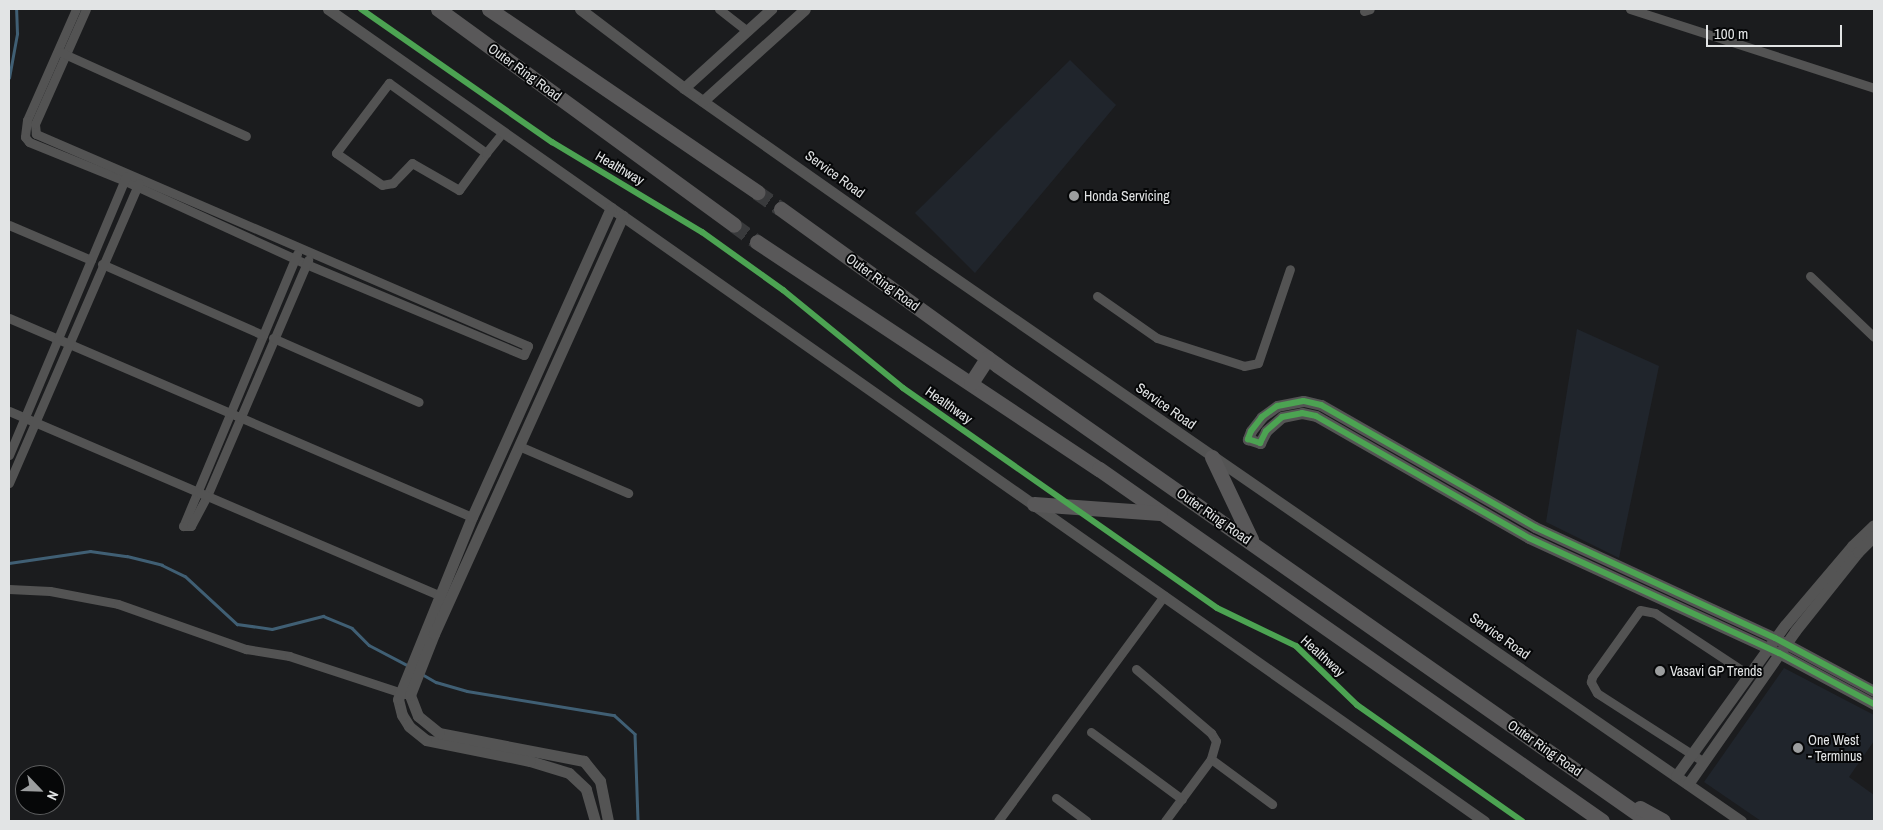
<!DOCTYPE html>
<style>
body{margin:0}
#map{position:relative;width:1883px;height:830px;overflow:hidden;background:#1b1c1e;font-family:"Archivo Narrow",sans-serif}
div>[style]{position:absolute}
.built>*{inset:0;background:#20252c}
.stream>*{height:2.5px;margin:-1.25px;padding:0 1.25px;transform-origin:1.25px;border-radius:1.25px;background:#405f74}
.highway-tunnel>*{height:15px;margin-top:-7.5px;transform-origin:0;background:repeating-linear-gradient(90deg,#393a3c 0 15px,transparent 0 23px)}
.street>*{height:9px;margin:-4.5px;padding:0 4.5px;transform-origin:4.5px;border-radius:4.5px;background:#535353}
.secondary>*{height:11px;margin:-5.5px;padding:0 5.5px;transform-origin:5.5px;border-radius:5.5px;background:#545454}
.highway>*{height:15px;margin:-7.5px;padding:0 7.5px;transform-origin:7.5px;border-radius:7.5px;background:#595859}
.cycleway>*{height:6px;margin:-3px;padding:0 3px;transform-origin:3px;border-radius:3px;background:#4ca352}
.dots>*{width:14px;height:14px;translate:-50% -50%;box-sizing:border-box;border:2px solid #060708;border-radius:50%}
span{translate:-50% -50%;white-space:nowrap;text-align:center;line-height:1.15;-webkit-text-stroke:4px #060708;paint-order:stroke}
.street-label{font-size:14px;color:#e2e4e5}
.poi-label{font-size:14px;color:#e2e4e5}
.left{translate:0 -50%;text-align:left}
.frame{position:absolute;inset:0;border:10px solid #e2e4e5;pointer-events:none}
.north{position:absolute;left:15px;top:765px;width:50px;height:50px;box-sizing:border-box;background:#060708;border:1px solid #5e5f60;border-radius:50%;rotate:114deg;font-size:14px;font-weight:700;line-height:20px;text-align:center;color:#e2e4e5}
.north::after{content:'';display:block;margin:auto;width:18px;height:22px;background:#9c9e9f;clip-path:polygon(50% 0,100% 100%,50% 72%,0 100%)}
.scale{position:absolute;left:1706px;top:25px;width:136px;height:22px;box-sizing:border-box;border:2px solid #e2e4e5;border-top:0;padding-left:6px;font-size:15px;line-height:18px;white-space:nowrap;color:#e2e4e5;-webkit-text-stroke:4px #060708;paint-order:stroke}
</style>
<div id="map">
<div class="built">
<div style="clip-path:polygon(1070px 60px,1116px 105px,975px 273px,915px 213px)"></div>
<div style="clip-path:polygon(1577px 329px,1659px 366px,1619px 558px,1546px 522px)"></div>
<div style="clip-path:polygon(1784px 668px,1874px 715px,1874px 741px,1849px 777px,1874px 795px,1874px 821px,1761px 821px,1704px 782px)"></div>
</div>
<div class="stream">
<div style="left:9px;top:78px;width:45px;rotate:-79.7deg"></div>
<div style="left:17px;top:34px;width:25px;rotate:-92deg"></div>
<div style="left:9px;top:563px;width:82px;rotate:-8.4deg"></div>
<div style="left:90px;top:551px;width:37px;rotate:8deg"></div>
<div style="left:127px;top:556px;width:36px;rotate:14deg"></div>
<div style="left:162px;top:565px;width:25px;rotate:26deg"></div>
<div style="left:185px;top:576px;width:71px;rotate:42.7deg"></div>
<div style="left:237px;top:624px;width:35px;rotate:8deg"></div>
<div style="left:272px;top:629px;width:53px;rotate:-14.3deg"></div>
<div style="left:323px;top:616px;width:31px;rotate:22deg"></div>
<div style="left:352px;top:628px;width:24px;rotate:45deg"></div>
<div style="left:369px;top:645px;width:45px;rotate:27.7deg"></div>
<div style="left:422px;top:674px;width:16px;rotate:30deg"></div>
<div style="left:436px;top:682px;width:32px;rotate:16deg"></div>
<div style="left:467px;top:691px;width:149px;rotate:9.3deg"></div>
<div style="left:614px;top:715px;width:28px;rotate:42deg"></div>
<div style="left:635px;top:734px;width:87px;rotate:88deg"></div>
</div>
<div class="highway-tunnel">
<div style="left:757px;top:192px;width:29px;rotate:35deg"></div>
<div style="left:734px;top:225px;width:29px;rotate:36deg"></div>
</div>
<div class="street">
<div style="left:76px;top:9px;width:121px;rotate:113.8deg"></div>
<div style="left:27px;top:120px;width:17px;rotate:97deg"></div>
<div style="left:25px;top:137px;width:6px;rotate:51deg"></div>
<div style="left:29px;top:142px;width:104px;rotate:22.1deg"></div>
<div style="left:125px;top:181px;width:199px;rotate:24.6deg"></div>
<div style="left:306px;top:264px;width:236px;rotate:22.7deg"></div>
<div style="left:524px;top:355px;width:10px;rotate:-66deg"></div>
<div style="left:528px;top:346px;width:536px;rotate:-156.69deg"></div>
<div style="left:36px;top:134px;width:10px;rotate:-96deg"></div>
<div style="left:35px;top:124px;width:126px;rotate:-66.1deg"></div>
<div style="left:719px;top:9px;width:36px;rotate:38deg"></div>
<div style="left:1630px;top:9px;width:256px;rotate:17.9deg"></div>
<div style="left:1364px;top:11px;width:6px;rotate:-18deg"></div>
<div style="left:60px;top:52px;width:204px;rotate:24.3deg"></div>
<div style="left:486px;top:153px;width:46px;rotate:126.1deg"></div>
<div style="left:459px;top:190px;width:54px;rotate:-150.1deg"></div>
<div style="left:412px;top:163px;width:28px;rotate:134deg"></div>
<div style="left:393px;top:183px;width:11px;rotate:170deg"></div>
<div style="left:382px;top:185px;width:56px;rotate:-145.2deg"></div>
<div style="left:336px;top:153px;width:88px;rotate:-52.9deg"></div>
<div style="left:389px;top:83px;width:120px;rotate:35.8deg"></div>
<div style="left:486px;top:153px;width:27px;rotate:-51deg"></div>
<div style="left:9px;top:225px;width:89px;rotate:23.1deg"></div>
<div style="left:297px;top:254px;width:295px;rotate:112.7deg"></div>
<div style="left:183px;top:526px;width:8px"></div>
<div style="left:191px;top:526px;width:34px;rotate:-62deg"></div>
<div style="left:207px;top:496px;width:257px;rotate:-66.8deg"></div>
<div style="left:102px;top:264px;width:176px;rotate:23.8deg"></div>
<div style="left:1810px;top:276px;width:88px;rotate:43.6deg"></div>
<div style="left:1097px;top:296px;width:73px;rotate:35deg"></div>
<div style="left:1157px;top:338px;width:91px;rotate:17.8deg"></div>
<div style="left:1244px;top:366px;width:14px;rotate:-12deg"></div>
<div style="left:1258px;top:363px;width:99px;rotate:-71.2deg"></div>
<div style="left:9px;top:318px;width:504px;rotate:23.26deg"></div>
<div style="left:273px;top:338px;width:159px;rotate:23.7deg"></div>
<div style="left:9px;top:411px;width:467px;rotate:23.2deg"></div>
<div style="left:519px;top:446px;width:119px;rotate:23.3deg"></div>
<div style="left:9px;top:455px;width:302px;rotate:-67.2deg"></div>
<div style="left:9px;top:483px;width:327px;rotate:-66.6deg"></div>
<div style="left:9px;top:589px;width:41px;rotate:2.8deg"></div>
<div style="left:50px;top:591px;width:69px;rotate:10.8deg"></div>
<div style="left:118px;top:604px;width:136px;rotate:19.4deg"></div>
<div style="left:246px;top:649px;width:44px;rotate:9.2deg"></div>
<div style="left:289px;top:656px;width:122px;rotate:18.1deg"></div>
<div style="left:1136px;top:669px;width:99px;rotate:40.5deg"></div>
<div style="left:1211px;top:733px;width:9px;rotate:58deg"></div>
<div style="left:1216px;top:741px;width:19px;rotate:106deg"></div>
<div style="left:1211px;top:759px;width:77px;rotate:126.6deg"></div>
<div style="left:1091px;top:732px;width:113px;rotate:36.4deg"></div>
<div style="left:1211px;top:759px;width:76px;rotate:36.4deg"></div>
<div style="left:1704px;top:762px;width:127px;rotate:-147.2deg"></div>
<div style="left:1597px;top:693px;width:13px;rotate:-119deg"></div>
<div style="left:1591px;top:682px;width:5px;rotate:-79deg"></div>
<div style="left:1592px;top:677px;width:82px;rotate:-54.4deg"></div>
<div style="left:1640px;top:610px;width:15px;rotate:11deg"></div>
<div style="left:1655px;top:613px;width:113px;rotate:33.4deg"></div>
<div style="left:1056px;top:798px;width:38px;rotate:37deg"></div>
<div style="left:998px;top:821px;width:280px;rotate:-53.6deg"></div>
</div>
<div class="secondary">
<div style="left:328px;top:9px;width:1413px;rotate:35.09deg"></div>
<div style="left:580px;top:9px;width:131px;rotate:37.2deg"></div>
<div style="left:684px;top:88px;width:304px;rotate:35.1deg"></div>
<div style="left:933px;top:263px;width:982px;rotate:34.63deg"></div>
<div style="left:684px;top:88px;width:118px;rotate:-42.2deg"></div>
<div style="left:703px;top:101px;width:137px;rotate:-42deg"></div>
<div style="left:1874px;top:691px;width:112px;rotate:-151.8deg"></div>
<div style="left:1775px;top:638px;width:264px;rotate:-155.2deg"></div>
<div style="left:1535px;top:527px;width:246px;rotate:-150.3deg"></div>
<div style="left:1321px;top:405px;width:18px;rotate:-167deg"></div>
<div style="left:1303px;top:401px;width:26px;rotate:169deg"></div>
<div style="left:1277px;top:406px;width:19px;rotate:144deg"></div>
<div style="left:1262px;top:417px;width:18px;rotate:128deg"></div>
<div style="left:1251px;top:431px;width:9px;rotate:111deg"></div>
<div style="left:1248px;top:439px;width:13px;rotate:18deg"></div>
<div style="left:1260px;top:443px;width:13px;rotate:-63deg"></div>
<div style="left:1266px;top:431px;width:21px;rotate:-41deg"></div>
<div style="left:1282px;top:417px;width:20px;rotate:-11deg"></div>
<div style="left:1302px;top:413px;width:14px;rotate:12deg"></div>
<div style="left:1316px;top:416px;width:245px;rotate:29.8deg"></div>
<div style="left:1529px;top:538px;width:275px;rotate:24.7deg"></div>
<div style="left:1779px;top:653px;width:108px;rotate:28.2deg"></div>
<div style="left:1676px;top:776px;width:186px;rotate:-54.2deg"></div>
<div style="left:1785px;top:625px;width:104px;rotate:-49.7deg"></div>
<div style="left:1852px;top:546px;width:30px;rotate:-44deg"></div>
<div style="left:1688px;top:784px;width:187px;rotate:-55deg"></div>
<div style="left:1795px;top:631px;width:101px;rotate:-51.4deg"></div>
<div style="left:1858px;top:552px;width:23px;rotate:-45deg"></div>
<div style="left:595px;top:821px;width:33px;rotate:-106deg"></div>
<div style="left:586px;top:789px;width:23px;rotate:-137deg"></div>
<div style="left:569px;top:773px;width:41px;rotate:-162.9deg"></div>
<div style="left:530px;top:761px;width:106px;rotate:-168.6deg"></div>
<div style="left:426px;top:740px;width:22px;rotate:-141deg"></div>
<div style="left:409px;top:726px;width:13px;rotate:-122deg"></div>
<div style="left:402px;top:715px;width:16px;rotate:-104deg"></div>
<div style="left:398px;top:699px;width:196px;rotate:-67.9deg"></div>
<div style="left:472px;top:517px;width:339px;rotate:-65.8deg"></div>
<div style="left:608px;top:821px;width:41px;rotate:-101.3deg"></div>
<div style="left:600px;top:781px;width:26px;rotate:-129deg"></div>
<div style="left:584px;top:761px;width:148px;rotate:-169.1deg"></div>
<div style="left:439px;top:733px;width:27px;rotate:-141deg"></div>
<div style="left:418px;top:716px;width:22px;rotate:-111deg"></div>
<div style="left:410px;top:695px;width:66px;rotate:-68.5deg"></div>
<div style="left:434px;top:634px;width:459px;rotate:-65.7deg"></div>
</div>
<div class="highway">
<div style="left:438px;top:9px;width:366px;rotate:36.1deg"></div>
<div style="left:489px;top:9px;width:325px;rotate:34.3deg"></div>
<div style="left:781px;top:209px;width:266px;rotate:35.8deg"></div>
<div style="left:997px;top:365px;width:795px;rotate:35.01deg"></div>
<div style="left:757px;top:242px;width:410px;rotate:33.6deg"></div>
<div style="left:1099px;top:469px;width:614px;rotate:34.98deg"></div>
<div style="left:971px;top:383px;width:30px;rotate:-57deg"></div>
<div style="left:1212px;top:457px;width:91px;rotate:64.6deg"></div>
<div style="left:1034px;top:504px;width:126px;rotate:4.1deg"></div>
<div style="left:1640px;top:808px;width:26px;rotate:29deg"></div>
</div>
<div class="cycleway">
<div style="left:361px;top:9px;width:233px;rotate:34.9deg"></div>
<div style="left:552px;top:142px;width:175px;rotate:31deg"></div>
<div style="left:702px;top:232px;width:100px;rotate:35.6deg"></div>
<div style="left:783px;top:290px;width:155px;rotate:39.2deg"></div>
<div style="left:903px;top:388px;width:383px;rotate:35deg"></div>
<div style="left:1217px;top:608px;width:88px;rotate:25.7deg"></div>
<div style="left:1296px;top:646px;width:85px;rotate:44deg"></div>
<div style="left:1357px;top:705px;width:202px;rotate:35.1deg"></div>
<div style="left:1874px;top:691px;width:112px;rotate:-151.8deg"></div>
<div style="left:1775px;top:638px;width:264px;rotate:-155.2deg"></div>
<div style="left:1535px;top:527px;width:246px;rotate:-150.3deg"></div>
<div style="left:1321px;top:405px;width:18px;rotate:-167deg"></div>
<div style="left:1303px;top:401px;width:26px;rotate:169deg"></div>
<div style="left:1277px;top:406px;width:19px;rotate:144deg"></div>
<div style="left:1262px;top:417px;width:18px;rotate:128deg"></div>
<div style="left:1251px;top:431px;width:9px;rotate:111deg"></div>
<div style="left:1248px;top:439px;width:13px;rotate:18deg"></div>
<div style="left:1260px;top:443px;width:13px;rotate:-63deg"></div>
<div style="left:1266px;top:431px;width:21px;rotate:-41deg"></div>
<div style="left:1282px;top:417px;width:20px;rotate:-11deg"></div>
<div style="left:1302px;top:413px;width:14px;rotate:12deg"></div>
<div style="left:1316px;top:416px;width:245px;rotate:29.8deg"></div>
<div style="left:1529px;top:538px;width:275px;rotate:24.7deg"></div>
<div style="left:1779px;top:653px;width:108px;rotate:28.2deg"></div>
</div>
<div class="dots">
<div style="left:1074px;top:196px;background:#9c9e9f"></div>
<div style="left:1660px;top:671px;background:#9c9e9f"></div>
<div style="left:1798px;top:748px;background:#9c9e9f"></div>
</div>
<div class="street-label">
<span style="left:525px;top:72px;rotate:36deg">Outer Ring Road</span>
<span style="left:620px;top:168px;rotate:30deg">Healthway</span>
<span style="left:835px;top:174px;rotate:36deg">Service Road</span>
<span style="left:883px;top:282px;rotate:36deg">Outer Ring Road</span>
<span style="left:949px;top:405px;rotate:35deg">Healthway</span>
<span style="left:1166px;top:406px;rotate:35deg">Service Road</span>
<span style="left:1214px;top:516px;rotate:35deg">Outer Ring Road</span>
<span style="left:1500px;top:636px;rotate:35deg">Service Road</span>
<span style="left:1323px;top:656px;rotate:42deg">Healthway</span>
<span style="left:1545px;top:748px;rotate:35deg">Outer Ring Road</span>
</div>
<div class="poi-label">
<span class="left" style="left:1084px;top:196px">Honda Servicing</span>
<span class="left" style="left:1670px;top:671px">Vasavi GP Trends</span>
<span class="left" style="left:1808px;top:748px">One West<br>- Terminus</span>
</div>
<div class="frame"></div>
<div class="north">N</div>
<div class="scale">100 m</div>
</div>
